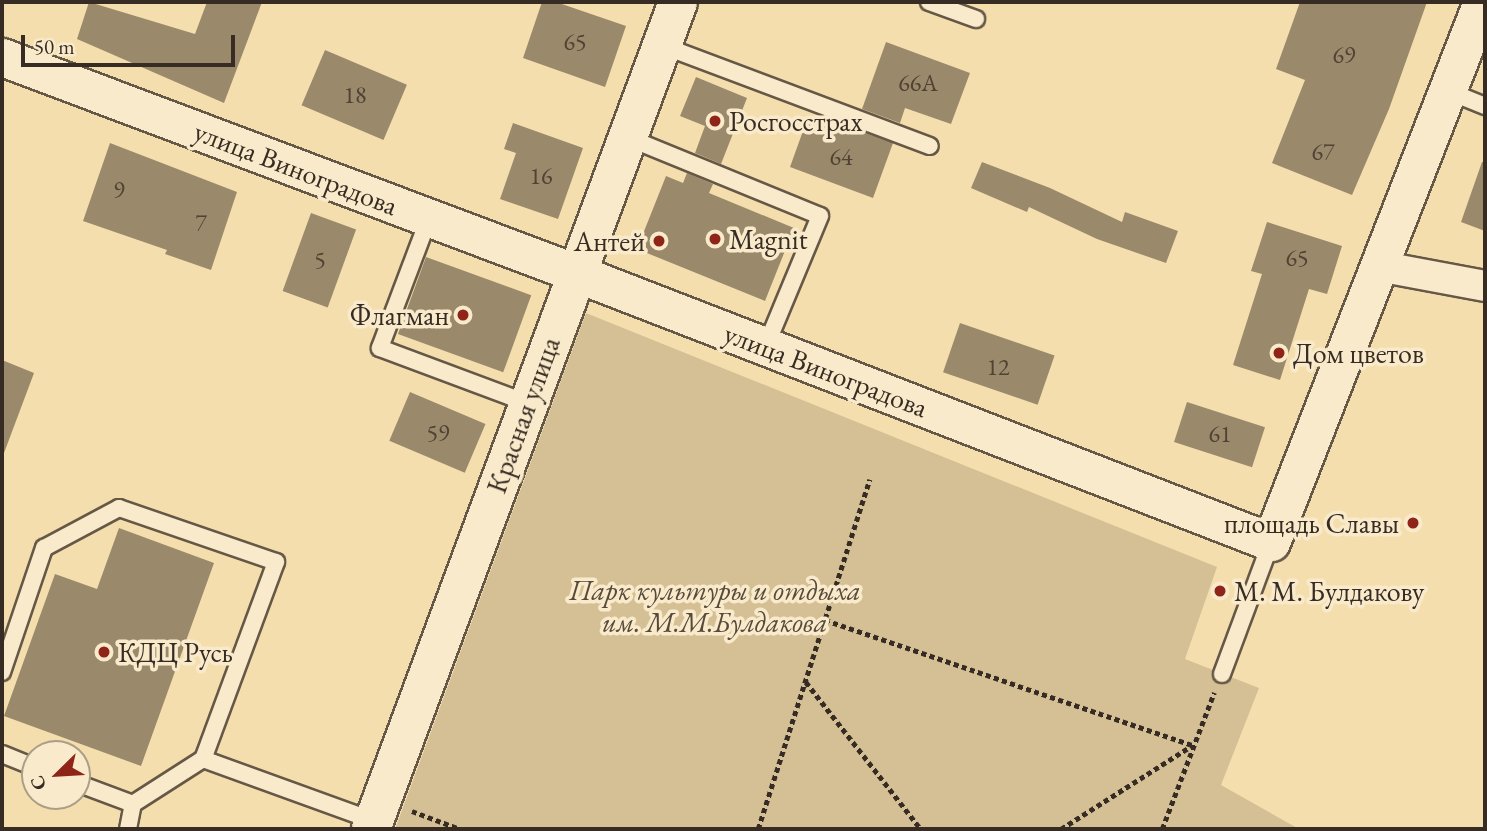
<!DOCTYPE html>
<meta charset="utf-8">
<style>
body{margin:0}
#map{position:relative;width:1487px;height:831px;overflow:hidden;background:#f5deae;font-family:"EB Garamond",serif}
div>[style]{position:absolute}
.green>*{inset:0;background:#d5c096}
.building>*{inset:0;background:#9a896b;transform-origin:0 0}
.path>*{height:4.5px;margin-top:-2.25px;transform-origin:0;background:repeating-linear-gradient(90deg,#372c23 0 5px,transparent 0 8.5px)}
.roads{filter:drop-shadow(2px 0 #665846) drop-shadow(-2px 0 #665846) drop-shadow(0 2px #665846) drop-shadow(0 -2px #665846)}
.service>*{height:16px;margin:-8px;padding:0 8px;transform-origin:8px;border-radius:8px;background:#f8eaca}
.minor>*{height:30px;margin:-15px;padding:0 15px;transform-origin:15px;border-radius:15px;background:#f8eaca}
.tertiary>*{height:37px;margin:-18.5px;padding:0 18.5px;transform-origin:18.5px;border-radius:18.5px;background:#f8eaca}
.secondary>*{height:38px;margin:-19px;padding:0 19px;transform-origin:19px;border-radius:19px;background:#f8eaca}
.dots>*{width:19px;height:19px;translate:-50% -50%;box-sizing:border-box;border:4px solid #f8eaca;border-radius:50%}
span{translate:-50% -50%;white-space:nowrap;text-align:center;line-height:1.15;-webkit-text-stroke:7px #f8eaca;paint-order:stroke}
.number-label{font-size:24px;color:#504335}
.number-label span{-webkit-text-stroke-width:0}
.poi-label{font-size:28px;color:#372c23}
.left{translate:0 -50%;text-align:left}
.right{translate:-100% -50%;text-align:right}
.street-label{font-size:28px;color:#372c23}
.park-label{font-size:28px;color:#574a3a;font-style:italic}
.frame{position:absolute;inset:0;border:4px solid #372c23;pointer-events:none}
.north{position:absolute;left:21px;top:740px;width:70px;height:70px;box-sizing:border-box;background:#f8eaca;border:2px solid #ab9e87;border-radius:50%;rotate:246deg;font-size:19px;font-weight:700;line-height:28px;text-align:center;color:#372c23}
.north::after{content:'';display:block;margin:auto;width:24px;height:32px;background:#8f2418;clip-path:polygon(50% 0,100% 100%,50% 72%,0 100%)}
.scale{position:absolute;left:21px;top:35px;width:214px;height:32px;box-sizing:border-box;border:4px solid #372c23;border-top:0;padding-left:9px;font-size:21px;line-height:24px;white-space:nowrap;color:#372c23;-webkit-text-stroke:5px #f8eaca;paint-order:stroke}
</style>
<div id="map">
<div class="green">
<div style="clip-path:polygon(586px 313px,1217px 567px,1185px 659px,1259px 688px,1221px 785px,1299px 829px,395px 829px)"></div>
</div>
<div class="building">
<div style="clip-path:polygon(89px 2px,195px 34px,207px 2px,262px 2px,224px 103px,77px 39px)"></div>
<div style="clip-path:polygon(542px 2px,556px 2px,626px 26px,605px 87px,523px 58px)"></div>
<div style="clip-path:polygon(1300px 2px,1427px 2px,1389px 109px,1352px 195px,1272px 163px,1305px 80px,1276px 69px)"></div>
<div style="clip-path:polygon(886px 42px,970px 73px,951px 124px,905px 108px,900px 123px,862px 109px)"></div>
<div style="left:325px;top:50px;width:89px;height:60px;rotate:23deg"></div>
<div style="clip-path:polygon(696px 77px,747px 98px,721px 164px,695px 153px,705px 126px,680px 116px)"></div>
<div style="clip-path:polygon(808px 117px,853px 134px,854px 129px,893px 143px,873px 198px,790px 167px)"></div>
<div style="clip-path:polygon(513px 123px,583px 148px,558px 219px,500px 199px,516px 153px,504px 149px)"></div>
<div style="clip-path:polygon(110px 143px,237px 192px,211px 270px,165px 254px,167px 250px,83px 221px)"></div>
<div style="clip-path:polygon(982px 162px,1050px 188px,1122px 222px,1125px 212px,1178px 231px,1166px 263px,1097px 239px,1029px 207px,1027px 212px,971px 188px)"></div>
<div style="clip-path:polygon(1482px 162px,1485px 162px,1485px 231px,1461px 222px)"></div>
<div style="clip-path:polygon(687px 173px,713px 184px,709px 193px,794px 228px,765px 301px,637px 249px,666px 176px,683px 183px)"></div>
<div style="left:311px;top:213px;width:48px;height:83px;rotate:20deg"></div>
<div style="clip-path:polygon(1267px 222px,1342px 246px,1327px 294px,1309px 289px,1280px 380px,1233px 365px,1262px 274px,1251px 271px)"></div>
<div style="left:426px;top:257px;width:112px;height:82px;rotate:20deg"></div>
<div style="left:960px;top:323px;width:100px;height:52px;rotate:19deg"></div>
<div style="clip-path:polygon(2px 360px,34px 373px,4px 453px,2px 452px)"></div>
<div style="left:410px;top:392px;width:82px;height:53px;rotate:23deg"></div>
<div style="left:1187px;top:402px;width:82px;height:42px;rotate:18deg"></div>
<div style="clip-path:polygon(119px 528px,214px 563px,141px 766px,4px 716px,55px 574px,97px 589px)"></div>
</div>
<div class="path">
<div style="left:825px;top:620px;width:389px;rotate:18.8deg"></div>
<div style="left:806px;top:682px;width:187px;rotate:52deg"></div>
<div style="left:412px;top:811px;width:51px;rotate:20.6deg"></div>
<div style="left:758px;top:829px;width:367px;rotate:-72.3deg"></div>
<div style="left:1061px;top:829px;width:156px;rotate:-32.5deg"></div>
<div style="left:1162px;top:829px;width:146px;rotate:-69.1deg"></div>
</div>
<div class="roads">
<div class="service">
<div style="left:929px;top:2px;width:50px;rotate:19.9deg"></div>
<div style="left:661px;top:45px;width:287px;rotate:20.6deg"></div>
<div style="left:1448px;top:91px;width:40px;rotate:22deg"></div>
<div style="left:629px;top:138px;width:206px;rotate:22.2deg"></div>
<div style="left:820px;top:216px;width:141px;rotate:112.6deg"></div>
<div style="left:429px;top:218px;width:139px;rotate:110.7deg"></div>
<div style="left:380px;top:348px;width:157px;rotate:20.5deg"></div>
<div style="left:2px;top:672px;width:131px;rotate:-71.3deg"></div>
<div style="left:44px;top:548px;width:85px;rotate:-28.1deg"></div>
<div style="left:119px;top:508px;width:166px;rotate:19deg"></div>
<div style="left:276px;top:562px;width:210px;rotate:110.3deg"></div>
<div style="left:203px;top:759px;width:83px;rotate:147.3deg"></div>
<div style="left:133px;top:804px;width:60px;rotate:-159.4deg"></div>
<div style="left:1222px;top:674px;width:141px;rotate:-69.6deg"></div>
<div style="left:2px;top:754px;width:35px;rotate:22deg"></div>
<div style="left:203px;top:759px;width:182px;rotate:19.9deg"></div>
<div style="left:128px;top:829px;width:25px;rotate:-79deg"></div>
</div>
<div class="minor">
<div style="left:1378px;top:266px;width:109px;rotate:10.6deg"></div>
</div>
<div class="tertiary">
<div style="left:2px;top:57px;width:613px;rotate:20.62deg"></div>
<div style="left:576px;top:273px;width:745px;rotate:21.16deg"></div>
<div style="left:1271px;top:542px;width:580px;rotate:-68.66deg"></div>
</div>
<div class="secondary">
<div style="left:371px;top:829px;width:882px;rotate:-69.63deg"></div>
</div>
</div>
<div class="dots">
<div style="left:715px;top:121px;background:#8f2418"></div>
<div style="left:715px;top:239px;background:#8f2418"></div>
<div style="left:659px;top:241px;background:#8f2418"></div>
<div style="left:463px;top:315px;background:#8f2418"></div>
<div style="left:1279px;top:353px;background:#8f2418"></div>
<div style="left:1413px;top:523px;background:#8f2418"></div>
<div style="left:1220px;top:591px;background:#8f2418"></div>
<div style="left:104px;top:652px;background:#8f2418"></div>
</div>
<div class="number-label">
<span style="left:575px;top:42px">65</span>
<span style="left:1344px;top:55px">69</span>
<span style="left:918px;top:83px">66А</span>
<span style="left:355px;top:95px">18</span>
<span style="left:1323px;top:152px">67</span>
<span style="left:841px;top:157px">64</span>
<span style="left:541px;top:176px">16</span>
<span style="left:119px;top:190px">9</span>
<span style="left:201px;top:223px">7</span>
<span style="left:1297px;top:258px">65</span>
<span style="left:320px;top:260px">5</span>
<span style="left:998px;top:367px">12</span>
<span style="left:438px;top:433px">59</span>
<span style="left:1220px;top:434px">61</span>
</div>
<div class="poi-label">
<span class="left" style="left:729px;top:121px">Росгосстрах</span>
<span class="left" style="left:729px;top:239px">Magnit</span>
<span class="right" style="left:645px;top:241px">Антей</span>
<span class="right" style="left:449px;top:315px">Флагман</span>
<span class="left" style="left:1293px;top:353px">Дом цветов</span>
<span class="right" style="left:1399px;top:523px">площадь Славы</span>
<span class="left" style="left:1234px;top:591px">М. М. Булдакову</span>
<span class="left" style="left:118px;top:652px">КДЦ Русь</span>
</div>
<div class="street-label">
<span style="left:296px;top:168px;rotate:21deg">улица Виноградова</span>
<span style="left:826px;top:370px;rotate:21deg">улица Виноградова</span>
<span style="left:523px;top:415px;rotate:-70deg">Красная улица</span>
</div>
<div class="park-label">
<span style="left:715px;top:606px">Парк культуры и отдыха<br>им. М.М.Булдакова</span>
</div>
<div class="frame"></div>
<div class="north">С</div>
<div class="scale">50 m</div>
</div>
